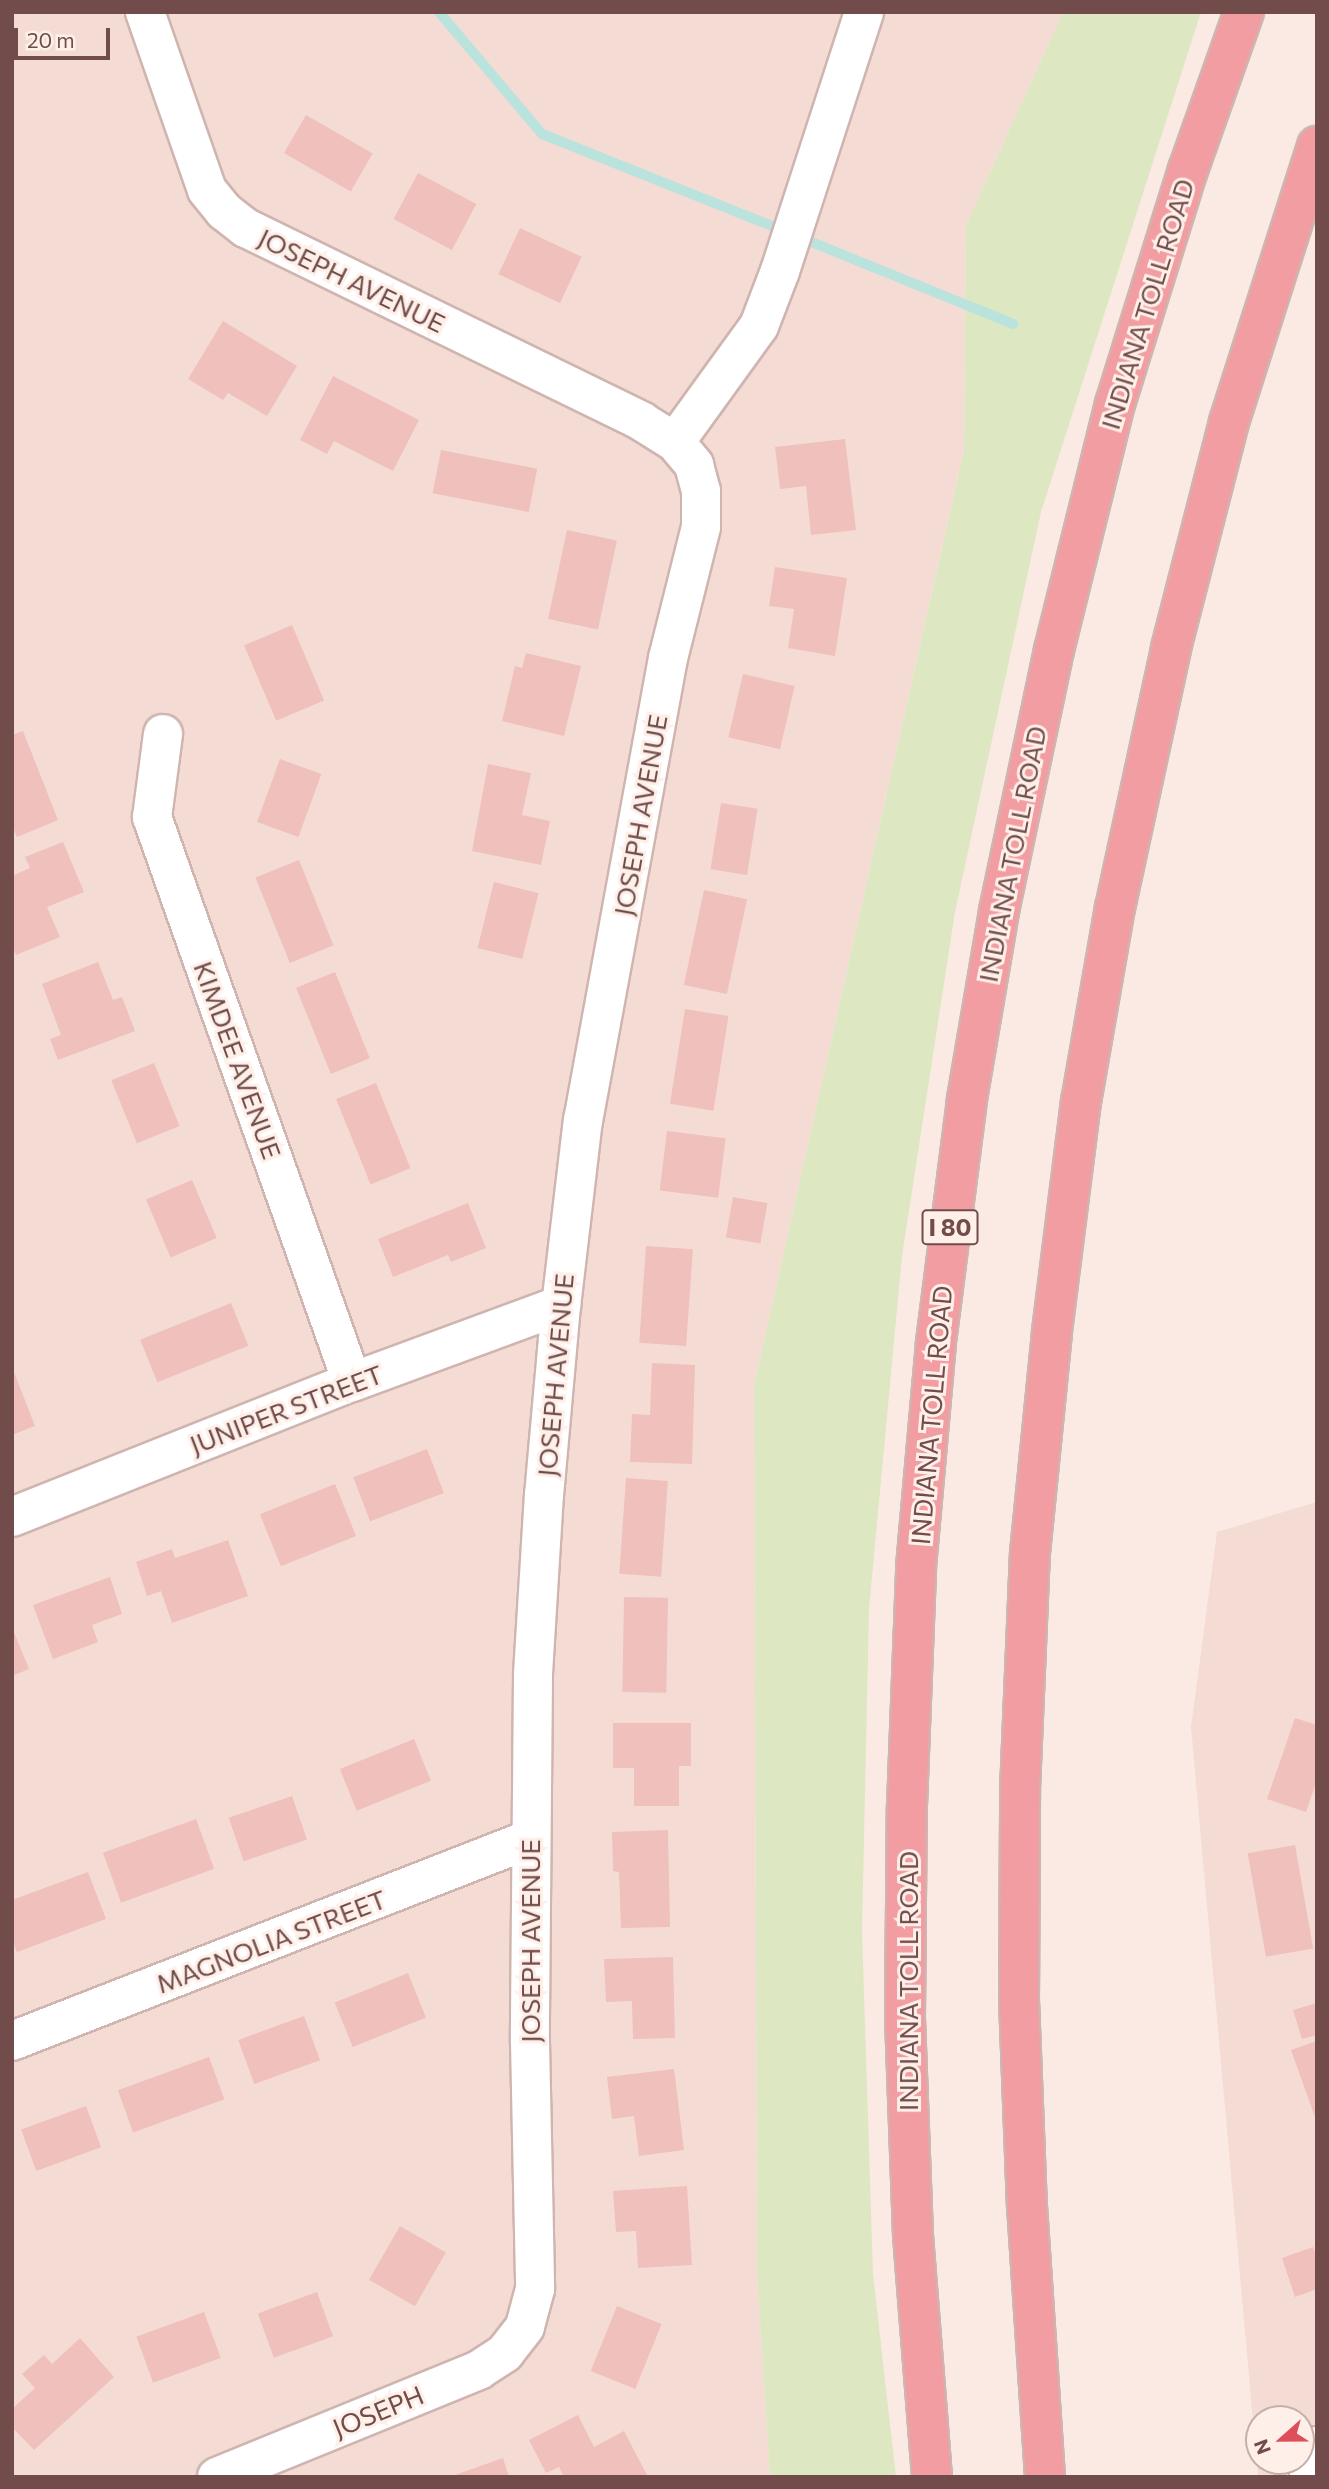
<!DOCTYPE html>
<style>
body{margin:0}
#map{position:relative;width:1329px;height:2489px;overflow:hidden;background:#fbeae3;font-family:Commissioner,sans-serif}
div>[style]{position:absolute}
.residential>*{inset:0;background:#f4dcd5}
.green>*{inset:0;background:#dde7c2}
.stream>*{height:10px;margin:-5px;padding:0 5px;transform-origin:5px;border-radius:5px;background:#b9e3dc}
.building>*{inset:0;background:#efc0bc;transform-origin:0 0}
.roads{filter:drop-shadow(2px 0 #cfb4af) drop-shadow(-2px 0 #cfb4af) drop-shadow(0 2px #cfb4af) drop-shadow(0 -2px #cfb4af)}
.minor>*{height:38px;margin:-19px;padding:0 19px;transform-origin:19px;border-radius:19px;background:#fff}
.highway>*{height:38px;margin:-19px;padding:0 19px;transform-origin:19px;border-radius:19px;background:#f29da1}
span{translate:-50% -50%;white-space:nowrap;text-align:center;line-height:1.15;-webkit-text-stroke:6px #feefe9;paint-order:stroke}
.shield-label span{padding:2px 5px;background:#feefe9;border:2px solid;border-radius:5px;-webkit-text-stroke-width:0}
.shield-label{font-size:24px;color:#714c4a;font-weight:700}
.street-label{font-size:26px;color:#714c4a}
.frame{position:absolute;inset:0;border:14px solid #714c4a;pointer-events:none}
.north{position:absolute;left:1245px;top:2405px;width:70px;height:70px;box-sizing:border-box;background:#feefe9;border:2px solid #c6aea9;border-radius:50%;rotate:249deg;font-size:19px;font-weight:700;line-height:28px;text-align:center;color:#714c4a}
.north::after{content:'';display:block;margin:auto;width:24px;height:32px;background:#de4e5b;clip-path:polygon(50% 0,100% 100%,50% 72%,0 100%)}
.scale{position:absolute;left:14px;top:28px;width:96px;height:32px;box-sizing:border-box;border:4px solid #714c4a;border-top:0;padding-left:9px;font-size:21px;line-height:24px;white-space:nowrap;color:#714c4a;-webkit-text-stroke:5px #feefe9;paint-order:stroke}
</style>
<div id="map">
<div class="residential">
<div style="clip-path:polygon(12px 12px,1063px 12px,966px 225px,964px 448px,754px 1385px,757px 2274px,770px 2477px,12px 2477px)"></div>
<div style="clip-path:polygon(evenodd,1317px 1502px,1317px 2477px,1258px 2477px,1191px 1727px,1217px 1532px,1317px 1502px,1259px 2419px,1301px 2419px,1301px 2461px,1259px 2461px,1259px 2419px)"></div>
</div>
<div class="green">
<div style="clip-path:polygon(1063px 12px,1201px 12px,1041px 512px,955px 912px,902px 1256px,869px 1609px,862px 1931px,873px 2274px,896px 2477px,770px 2477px,757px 2274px,754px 1385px,964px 449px,966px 225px)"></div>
</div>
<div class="stream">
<div style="left:439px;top:12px;width:160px;rotate:49.8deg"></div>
<div style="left:542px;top:134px;width:262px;rotate:21.8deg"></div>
<div style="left:799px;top:237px;width:231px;rotate:22.1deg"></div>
</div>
<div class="building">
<div style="left:306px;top:115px;width:77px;height:44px;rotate:30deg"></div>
<div style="left:418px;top:173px;width:66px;height:52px;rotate:28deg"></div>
<div style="left:520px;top:228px;width:68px;height:51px;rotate:25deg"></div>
<div style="clip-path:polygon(223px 321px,297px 366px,267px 416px,228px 393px,223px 400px,188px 379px)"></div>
<div style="clip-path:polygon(333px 376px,419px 420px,393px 471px,334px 441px,327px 454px,300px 440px)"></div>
<div style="clip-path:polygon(845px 439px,856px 530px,811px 535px,806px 486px,780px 489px,775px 447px)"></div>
<div style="left:441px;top:450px;width:98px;height:44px;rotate:11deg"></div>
<div style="left:567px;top:530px;width:51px;height:91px;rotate:12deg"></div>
<div style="clip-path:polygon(775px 567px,847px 578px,835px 656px,788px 648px,794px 609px,769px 606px)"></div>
<div style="left:292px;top:625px;width:82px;height:52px;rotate:67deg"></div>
<div style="clip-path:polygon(526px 653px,581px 666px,564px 736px,502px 721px,515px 666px,522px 668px)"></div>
<div style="left:743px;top:674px;width:53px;height:65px;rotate:13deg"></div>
<div style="clip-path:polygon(23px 731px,58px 820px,17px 837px,12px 825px,12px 735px)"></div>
<div style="left:280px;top:759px;width:44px;height:67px;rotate:20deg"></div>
<div style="clip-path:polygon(488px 764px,531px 773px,522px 815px,550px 821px,541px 865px,472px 851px)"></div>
<div style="left:721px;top:803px;width:37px;height:67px;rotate:9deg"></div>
<div style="clip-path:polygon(63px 842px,84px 892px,47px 907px,60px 937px,16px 955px,12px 945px,12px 876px,30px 868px,25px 857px)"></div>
<div style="left:299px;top:860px;width:92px;height:47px;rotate:68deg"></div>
<div style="left:494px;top:882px;width:46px;height:68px;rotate:14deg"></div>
<div style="left:704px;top:890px;width:44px;height:97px;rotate:12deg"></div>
<div style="clip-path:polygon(98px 962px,113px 1000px,122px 997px,135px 1031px,58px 1060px,50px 1039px,61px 1035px,42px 984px)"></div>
<div style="left:335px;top:972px;width:93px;height:42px;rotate:68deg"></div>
<div style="left:685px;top:1009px;width:44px;height:96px;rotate:9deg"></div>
<div style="left:154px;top:1063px;width:68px;height:46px;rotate:68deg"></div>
<div style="left:376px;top:1083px;width:92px;height:43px;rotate:68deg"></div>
<div style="left:667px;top:1131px;width:59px;height:60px;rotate:7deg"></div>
<div style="left:192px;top:1180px;width:63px;height:50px;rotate:67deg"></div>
<div style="left:733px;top:1197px;width:35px;height:41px;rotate:10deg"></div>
<div style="clip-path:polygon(468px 1203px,486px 1248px,451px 1262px,448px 1255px,393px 1277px,378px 1239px)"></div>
<div style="left:646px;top:1246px;width:47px;height:97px;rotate:4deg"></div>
<div style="left:231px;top:1303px;width:46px;height:98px;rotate:68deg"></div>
<div style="clip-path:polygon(652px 1363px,695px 1365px,692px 1464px,630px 1462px,632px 1414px,650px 1415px)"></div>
<div style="clip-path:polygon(12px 1367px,35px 1426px,12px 1435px)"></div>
<div style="left:427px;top:1449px;width:47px;height:79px;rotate:69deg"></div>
<div style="left:626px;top:1478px;width:42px;height:96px;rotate:4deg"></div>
<div style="left:335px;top:1484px;width:56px;height:81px;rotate:68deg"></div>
<div style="clip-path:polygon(228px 1540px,248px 1596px,172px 1623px,161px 1591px,147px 1596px,136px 1562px,172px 1549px,175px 1558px)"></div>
<div style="clip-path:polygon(110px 1577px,122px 1614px,92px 1625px,98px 1642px,53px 1659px,33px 1605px)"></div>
<div style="left:624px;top:1597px;width:44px;height:95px;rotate:1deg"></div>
<div style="clip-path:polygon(12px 1627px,29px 1669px,12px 1676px)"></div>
<div style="clip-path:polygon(1295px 1718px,1317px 1725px,1317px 1780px,1306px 1812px,1267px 1799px)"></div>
<div style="clip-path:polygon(613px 1723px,691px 1723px,691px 1766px,679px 1766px,679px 1806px,634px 1806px,634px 1768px,613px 1768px)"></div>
<div style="left:414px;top:1739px;width:45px;height:80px;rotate:68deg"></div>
<div style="left:292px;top:1796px;width:46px;height:67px;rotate:71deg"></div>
<div style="left:196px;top:1819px;width:53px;height:99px;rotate:70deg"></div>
<div style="clip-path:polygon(668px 1830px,670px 1927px,621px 1928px,619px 1872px,613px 1871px,612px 1832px)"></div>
<div style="left:1295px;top:1845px;width:105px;height:48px;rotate:80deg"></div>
<div style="clip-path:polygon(88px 1872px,106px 1919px,17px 1952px,12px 1940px,12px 1900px)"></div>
<div style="clip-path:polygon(673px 1957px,675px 2038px,633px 2039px,632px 2001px,606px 2002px,604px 1959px)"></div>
<div style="left:408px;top:1973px;width:48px;height:79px;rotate:68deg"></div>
<div style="clip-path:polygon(1317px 2003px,1317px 2035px,1302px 2039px,1293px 2010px)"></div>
<div style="left:304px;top:2016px;width:47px;height:70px;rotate:70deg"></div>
<div style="clip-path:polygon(1317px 2041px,1317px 2120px,1316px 2120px,1291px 2050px)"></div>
<div style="left:209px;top:2057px;width:45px;height:97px;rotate:70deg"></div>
<div style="clip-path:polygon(674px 2069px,684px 2150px,639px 2156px,634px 2116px,612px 2119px,607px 2077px)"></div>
<div style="left:86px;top:2106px;width:44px;height:69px;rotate:70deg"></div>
<div style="clip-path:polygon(687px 2186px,692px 2265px,638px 2268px,636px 2231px,616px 2232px,613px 2191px)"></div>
<div style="left:400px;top:2226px;width:53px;height:62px;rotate:30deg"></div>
<div style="clip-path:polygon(1313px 2247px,1317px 2257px,1317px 2289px,1295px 2297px,1282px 2258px)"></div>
<div style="left:317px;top:2292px;width:47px;height:63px;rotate:70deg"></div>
<div style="left:617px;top:2306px;width:48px;height:70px;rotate:22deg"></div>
<div style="left:204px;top:2312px;width:49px;height:72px;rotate:70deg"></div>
<div style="clip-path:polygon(80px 2338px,114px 2377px,34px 2450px,12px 2427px,12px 2409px,35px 2388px,22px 2374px,44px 2355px,52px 2364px)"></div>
<div style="clip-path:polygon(578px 2415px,594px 2447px,624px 2431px,648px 2477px,564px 2477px,559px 2467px,546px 2473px,529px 2440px)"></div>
<div style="clip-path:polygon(503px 2458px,509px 2477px,452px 2477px,452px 2476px)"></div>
</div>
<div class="roads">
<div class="minor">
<div style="left:145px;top:12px;width:188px;rotate:70.8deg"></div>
<div style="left:207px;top:190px;width:27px;rotate:51deg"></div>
<div style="left:224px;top:211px;width:28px;rotate:38deg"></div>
<div style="left:246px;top:228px;width:440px;rotate:26deg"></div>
<div style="left:641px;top:421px;width:40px;rotate:32deg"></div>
<div style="left:675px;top:442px;width:30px;rotate:50deg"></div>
<div style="left:694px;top:465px;width:27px;rotate:75deg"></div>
<div style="left:701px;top:491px;width:36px;rotate:90deg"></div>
<div style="left:701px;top:527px;width:135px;rotate:104.1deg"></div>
<div style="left:668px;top:658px;width:469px;rotate:100.4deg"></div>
<div style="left:583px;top:1119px;width:187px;rotate:96.7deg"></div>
<div style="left:561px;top:1305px;width:190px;rotate:95.1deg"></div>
<div style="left:544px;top:1494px;width:182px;rotate:93.5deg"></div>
<div style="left:533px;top:1676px;width:366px;rotate:90.5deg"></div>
<div style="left:530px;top:2042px;width:247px;rotate:88.8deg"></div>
<div style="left:535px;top:2289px;width:39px;rotate:105deg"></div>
<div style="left:525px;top:2327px;width:33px;rotate:128deg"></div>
<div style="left:505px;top:2353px;width:31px;rotate:147deg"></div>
<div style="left:479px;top:2370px;width:283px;rotate:157.8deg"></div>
<div style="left:675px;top:442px;width:143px;rotate:-54.1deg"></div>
<div style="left:759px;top:326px;width:59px;rotate:-69.1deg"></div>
<div style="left:780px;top:271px;width:272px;rotate:-72deg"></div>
<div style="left:163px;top:734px;width:84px;rotate:97.5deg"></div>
<div style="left:152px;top:817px;width:599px;rotate:70.51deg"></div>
<div style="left:12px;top:1517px;width:366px;rotate:-21.7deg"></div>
<div style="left:352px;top:1382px;width:223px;rotate:-20.2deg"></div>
<div style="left:12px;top:2041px;width:556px;rotate:-21.3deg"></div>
<div style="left:1309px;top:2477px;width:22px;rotate:-90deg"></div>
<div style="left:1309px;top:2455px;width:12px;rotate:-48deg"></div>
</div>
<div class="highway">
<div style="left:932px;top:2477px;width:242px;rotate:-94.5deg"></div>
<div style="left:913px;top:2236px;width:220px;rotate:-92.1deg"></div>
<div style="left:905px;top:2016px;width:210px;rotate:-89.5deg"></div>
<div style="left:907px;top:1806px;width:239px;rotate:-87.8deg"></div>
<div style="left:916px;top:1567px;width:226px;rotate:-84.9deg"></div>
<div style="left:936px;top:1342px;width:245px;rotate:-82.7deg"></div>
<div style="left:967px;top:1099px;width:191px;rotate:-80.3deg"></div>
<div style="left:999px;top:911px;width:267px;rotate:-78.1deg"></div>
<div style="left:1054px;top:650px;width:253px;rotate:-76.1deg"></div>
<div style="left:1115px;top:404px;width:245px;rotate:-72.7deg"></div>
<div style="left:1188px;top:170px;width:168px;rotate:-70.5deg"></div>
<div style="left:1045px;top:2477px;width:270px;rotate:-93.8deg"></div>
<div style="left:1027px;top:2208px;width:206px;rotate:-92.2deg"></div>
<div style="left:1019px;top:2002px;width:212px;rotate:-89.7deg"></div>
<div style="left:1020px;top:1790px;width:237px;rotate:-87.6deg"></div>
<div style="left:1030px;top:1553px;width:223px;rotate:-84.3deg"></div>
<div style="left:1052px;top:1331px;width:231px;rotate:-82.8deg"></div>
<div style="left:1081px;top:1102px;width:197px;rotate:-80.1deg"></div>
<div style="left:1115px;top:908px;width:266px;rotate:-77.8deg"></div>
<div style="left:1171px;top:648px;width:233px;rotate:-75.6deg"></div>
<div style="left:1229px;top:422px;width:290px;rotate:-72.3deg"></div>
</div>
</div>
<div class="shield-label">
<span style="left:950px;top:1227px">I 80</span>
</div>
<div class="street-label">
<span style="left:352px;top:280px;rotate:26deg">JOSEPH AVENUE</span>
<span style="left:1147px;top:304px;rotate:-73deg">INDIANA TOLL ROAD</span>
<span style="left:640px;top:815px;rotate:-80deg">JOSEPH AVENUE</span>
<span style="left:1012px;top:854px;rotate:-79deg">INDIANA TOLL ROAD</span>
<span style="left:238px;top:1060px;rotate:70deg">KIMDEE AVENUE</span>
<span style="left:555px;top:1375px;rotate:-85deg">JOSEPH AVENUE</span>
<span style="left:286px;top:1409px;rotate:-21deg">JUNIPER STREET</span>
<span style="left:931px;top:1415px;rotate:-85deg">INDIANA TOLL ROAD</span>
<span style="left:271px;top:1941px;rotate:-21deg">MAGNOLIA STREET</span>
<span style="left:530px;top:1941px;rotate:-90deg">JOSEPH AVENUE</span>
<span style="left:908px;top:1981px;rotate:-90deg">INDIANA TOLL ROAD</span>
<span style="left:378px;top:2411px;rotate:-22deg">JOSEPH</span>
</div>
<div class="frame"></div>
<div class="north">N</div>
<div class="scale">20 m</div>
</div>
